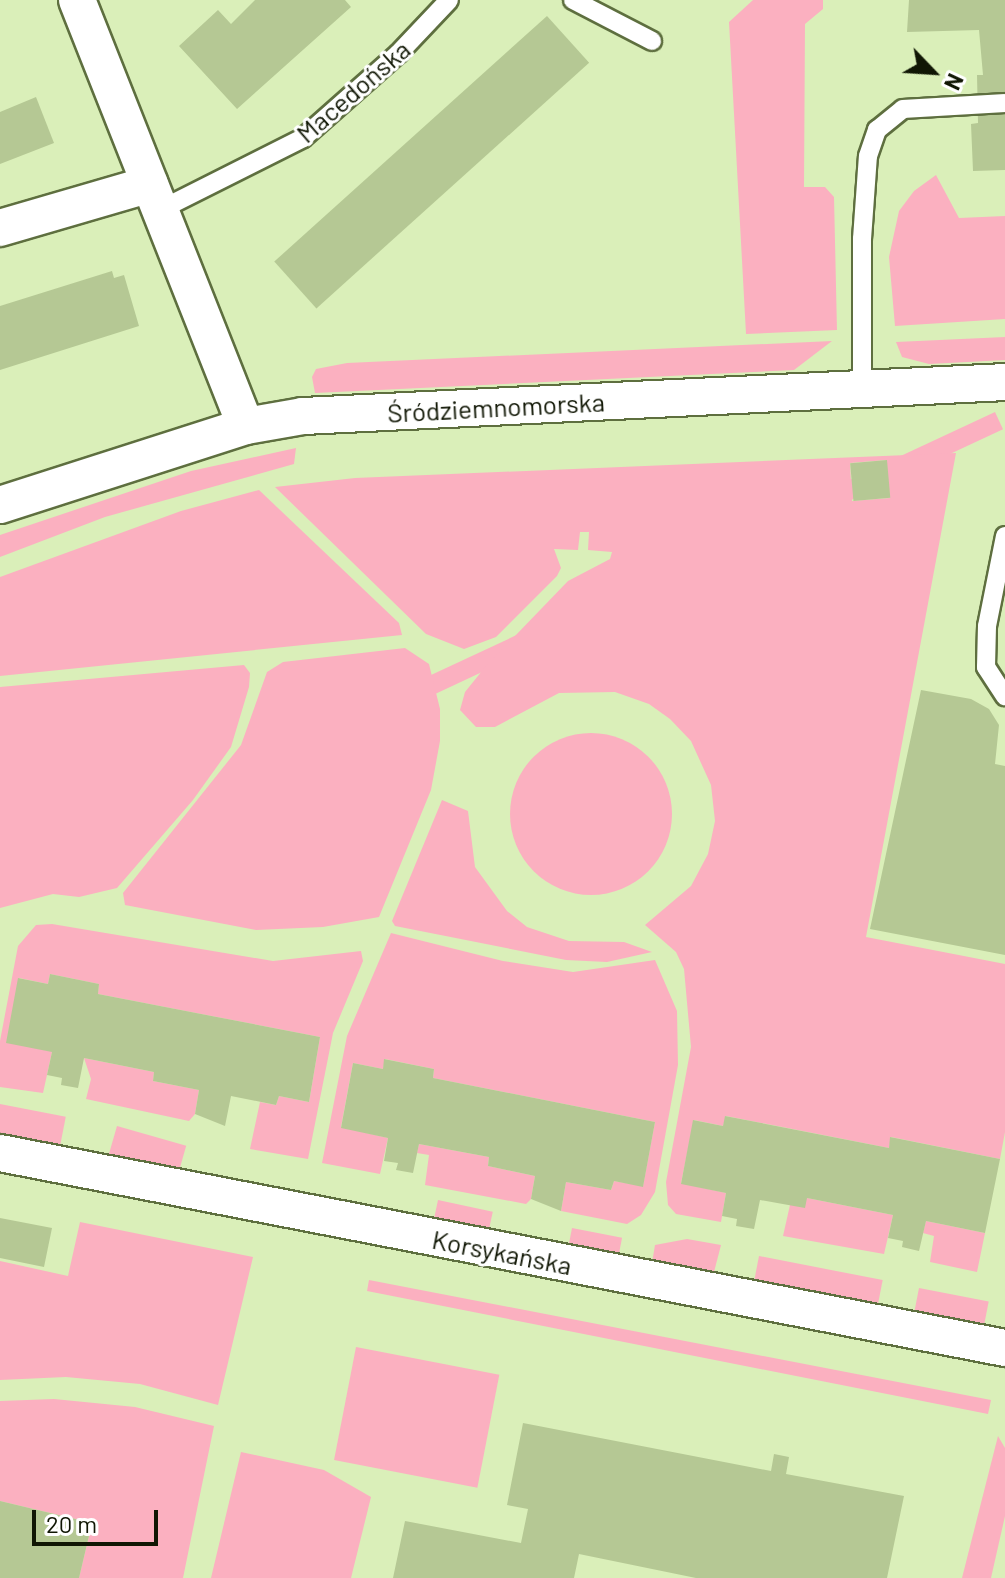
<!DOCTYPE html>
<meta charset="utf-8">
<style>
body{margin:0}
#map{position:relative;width:1005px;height:1578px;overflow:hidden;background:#daefb9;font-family:Barlow,sans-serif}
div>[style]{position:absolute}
.green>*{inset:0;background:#fbb0c0;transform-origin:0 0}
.round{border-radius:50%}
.building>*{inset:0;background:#b5c894;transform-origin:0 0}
.roads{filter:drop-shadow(2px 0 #5e6f3f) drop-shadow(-2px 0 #5e6f3f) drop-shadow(0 2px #5e6f3f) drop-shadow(0 -2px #5e6f3f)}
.service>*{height:18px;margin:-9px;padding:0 9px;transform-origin:9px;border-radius:9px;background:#fff}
.minor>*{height:36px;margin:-18px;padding:0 18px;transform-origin:18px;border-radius:18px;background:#fff}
span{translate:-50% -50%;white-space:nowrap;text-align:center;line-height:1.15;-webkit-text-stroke:6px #fff;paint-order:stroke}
.street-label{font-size:26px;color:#101604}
.north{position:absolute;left:893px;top:32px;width:80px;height:80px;-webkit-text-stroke:6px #fff;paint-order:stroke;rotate:115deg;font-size:22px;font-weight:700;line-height:32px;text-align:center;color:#101604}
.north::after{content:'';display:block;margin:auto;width:28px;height:36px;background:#101604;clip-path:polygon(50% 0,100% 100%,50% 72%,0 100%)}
.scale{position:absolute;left:32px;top:1510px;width:126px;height:36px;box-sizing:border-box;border:4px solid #101604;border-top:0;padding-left:10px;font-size:24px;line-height:28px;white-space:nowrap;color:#101604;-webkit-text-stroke:6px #fff;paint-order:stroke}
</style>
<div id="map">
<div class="green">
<div style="clip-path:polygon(753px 0,823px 0,823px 9px,805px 24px,804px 187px,825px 187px,834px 197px,837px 330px,746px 334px,729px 22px)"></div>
<div style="clip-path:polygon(936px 175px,959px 218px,1005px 216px,1005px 319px,895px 326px,889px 257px,899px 211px,914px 191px)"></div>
<div style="clip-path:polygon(1005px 337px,1005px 360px,929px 364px,902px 357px,896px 342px)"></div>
<div style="clip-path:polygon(832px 341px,794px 370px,315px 393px,312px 377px,316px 369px,347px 363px)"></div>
<div style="left:995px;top:412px;width:19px;height:675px;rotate:65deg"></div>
<div style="clip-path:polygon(296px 448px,294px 464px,105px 517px,0 557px,0 535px,191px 471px)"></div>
<div style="clip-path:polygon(evenodd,956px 453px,866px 937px,1005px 964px,1005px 1132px,1000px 1159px,891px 1137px,889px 1148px,726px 1116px,723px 1126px,694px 1120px,681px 1183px,726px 1193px,721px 1222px,676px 1214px,668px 1205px,666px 1182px,691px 1047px,684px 969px,676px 952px,645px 925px,691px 886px,708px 854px,715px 821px,711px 785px,691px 741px,670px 719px,649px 704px,615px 692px,559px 693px,495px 727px,476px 727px,460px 710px,465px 692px,486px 666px,568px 581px,610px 559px,612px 552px,588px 550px,589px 532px,580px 532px,578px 550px,554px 549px,561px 568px,557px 576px,496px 637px,464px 649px,426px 634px,275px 487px,355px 478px,956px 453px,886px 460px,890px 498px,852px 501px,850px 463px,886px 460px)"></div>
<div style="clip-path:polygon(259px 490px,399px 623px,402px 635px,0 676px,0 577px,181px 511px)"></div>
<div style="clip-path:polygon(405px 648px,429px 664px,440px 709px,440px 741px,431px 790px,379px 917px,323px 927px,256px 930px,125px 905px,123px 893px,241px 745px,267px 672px,283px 662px)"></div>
<div style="clip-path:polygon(244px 665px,250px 673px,249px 687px,231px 747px,193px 800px,117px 888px,79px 897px,53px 894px,0 908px,0 687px)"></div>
<div class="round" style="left:510px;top:733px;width:162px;height:162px"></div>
<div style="clip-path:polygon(442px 800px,468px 811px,475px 867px,507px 911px,527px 927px,569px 941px,624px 942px,652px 952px,607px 962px,566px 960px,395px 926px,392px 921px)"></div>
<div style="clip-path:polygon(52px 924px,273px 961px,361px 951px,363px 961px,333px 1033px,308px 1159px,250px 1149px,260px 1102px,276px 1105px,279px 1096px,309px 1102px,320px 1037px,98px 994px,99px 984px,50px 974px,48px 984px,19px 978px,52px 1052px,43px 1093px,0 1087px,0 1041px,18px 946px,36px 925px)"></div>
<div style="clip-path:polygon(391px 933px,503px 961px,573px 972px,655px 960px,677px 1011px,678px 1065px,655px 1192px,641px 1215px,627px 1224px,561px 1211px,566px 1182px,611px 1190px,614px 1181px,643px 1186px,655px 1122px,433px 1078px,434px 1069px,385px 1059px,383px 1069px,353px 1063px,341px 1127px,388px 1138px,380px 1174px,322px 1163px,347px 1036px)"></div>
<div style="clip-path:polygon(84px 1058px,154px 1072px,153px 1081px,199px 1090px,195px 1114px,189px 1121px,86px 1099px,91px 1079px)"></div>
<div style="left:0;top:1104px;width:67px;height:30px;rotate:11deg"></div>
<div style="left:117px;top:1126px;width:72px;height:31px;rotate:16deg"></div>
<div style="clip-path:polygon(419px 1144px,489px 1157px,488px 1166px,535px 1176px,531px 1199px,526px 1204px,425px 1185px,429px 1155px,417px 1153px)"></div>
<div style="clip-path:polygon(807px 1198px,893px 1215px,884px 1254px,783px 1236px,790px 1205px)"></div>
<div style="left:438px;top:1200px;width:56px;height:24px;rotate:12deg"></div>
<div style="clip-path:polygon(926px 1221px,985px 1233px,977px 1272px,930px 1262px,934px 1236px,923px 1233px)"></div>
<div style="clip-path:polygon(80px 1222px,253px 1257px,218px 1405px,140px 1384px,66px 1377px,0 1380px,0 1261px,68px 1276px)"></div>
<div style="left:572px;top:1228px;width:51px;height:26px;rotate:11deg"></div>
<div style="clip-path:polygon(687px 1239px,721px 1245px,714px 1272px,652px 1263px,655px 1245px)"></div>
<div style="left:759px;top:1256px;width:126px;height:25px;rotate:11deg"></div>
<div style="clip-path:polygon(369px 1280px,991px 1400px,988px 1414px,367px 1291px)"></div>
<div style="left:919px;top:1288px;width:71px;height:24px;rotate:11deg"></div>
<div style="left:356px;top:1347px;width:146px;height:115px;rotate:11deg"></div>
<div style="clip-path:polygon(54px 1399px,135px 1407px,214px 1426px,183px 1578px,79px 1578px,92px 1523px,0 1501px,0 1401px)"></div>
<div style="clip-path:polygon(998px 1436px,1005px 1448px,1005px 1516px,991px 1578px,962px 1578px)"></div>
<div style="clip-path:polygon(241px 1452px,324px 1470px,371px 1497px,351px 1578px,211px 1578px)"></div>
</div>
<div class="building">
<div style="clip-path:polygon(255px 0,345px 0,351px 7px,237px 109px,179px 46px,218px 10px,231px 24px)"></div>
<div style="clip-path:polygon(909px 0,1005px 0,1005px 170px,973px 171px,971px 124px,978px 123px,977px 75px,983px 75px,979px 30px,907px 32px)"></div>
<div style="left:547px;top:16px;width:63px;height:367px;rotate:48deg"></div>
<div style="clip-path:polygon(36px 97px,54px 143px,0 164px,0 112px)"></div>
<div style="clip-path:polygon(112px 271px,114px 278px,124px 275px,139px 326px,0 370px,0 306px)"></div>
<div style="left:887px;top:460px;width:38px;height:37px;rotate:85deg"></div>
<div style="clip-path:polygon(921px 690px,971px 699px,989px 709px,999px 725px,995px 764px,1005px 766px,1005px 955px,870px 929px)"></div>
<div style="clip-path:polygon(50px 974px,99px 984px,98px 994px,320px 1037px,309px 1102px,279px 1096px,276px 1105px,231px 1096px,225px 1126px,195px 1114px,199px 1090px,153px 1081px,154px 1072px,84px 1058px,78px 1088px,61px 1085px,62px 1078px,47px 1075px,52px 1052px,6px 1043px,18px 978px,48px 984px)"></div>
<div style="clip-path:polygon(384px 1059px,434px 1069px,433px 1078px,655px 1122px,643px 1187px,614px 1181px,611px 1190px,566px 1182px,561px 1211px,531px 1199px,535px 1176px,488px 1166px,489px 1157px,419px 1144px,413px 1173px,396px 1170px,398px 1163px,384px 1161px,388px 1138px,341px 1128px,353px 1063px,383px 1069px)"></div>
<div style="clip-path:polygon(725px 1116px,889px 1148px,890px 1137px,1000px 1159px,985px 1233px,926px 1221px,919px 1251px,902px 1247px,903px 1241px,888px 1238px,893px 1215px,807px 1198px,805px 1208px,760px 1200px,754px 1229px,736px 1226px,737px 1219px,722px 1216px,726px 1193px,681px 1184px,693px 1120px,723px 1126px)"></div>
<div style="clip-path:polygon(0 1218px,52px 1228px,44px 1267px,0 1258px)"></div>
<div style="clip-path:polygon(523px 1423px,771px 1471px,774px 1454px,789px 1457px,786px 1474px,904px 1496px,887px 1578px,696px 1578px,579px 1554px,574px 1578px,393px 1578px,405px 1521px,521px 1543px,528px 1509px,507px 1505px)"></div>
<div style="clip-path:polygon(0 1501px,92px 1523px,79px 1578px,0 1578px)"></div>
</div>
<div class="roads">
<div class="service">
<div style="left:573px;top:0;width:89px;rotate:27.4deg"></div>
<div style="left:160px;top:210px;width:160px;rotate:-26.7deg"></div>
<div style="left:303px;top:138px;width:127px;rotate:-41.5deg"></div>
<div style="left:398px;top:54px;width:74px;rotate:-46.6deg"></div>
<div style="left:862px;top:390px;width:151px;rotate:-90deg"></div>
<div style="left:862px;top:239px;width:83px;rotate:-85.9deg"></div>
<div style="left:868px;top:156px;width:28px;rotate:-71deg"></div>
<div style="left:877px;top:130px;width:33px;rotate:-39deg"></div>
<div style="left:903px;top:109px;width:102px;rotate:-3.4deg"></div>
<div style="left:1005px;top:536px;width:92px;rotate:101.3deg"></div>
<div style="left:987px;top:626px;width:41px;rotate:91.4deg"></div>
<div style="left:986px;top:667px;width:35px;rotate:57deg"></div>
</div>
<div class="minor">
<div style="left:77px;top:0;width:458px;rotate:68.4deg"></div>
<div style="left:0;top:228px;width:156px;rotate:-16.3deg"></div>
<div style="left:0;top:505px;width:258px;rotate:-17.8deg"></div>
<div style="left:246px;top:426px;width:58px;rotate:-10deg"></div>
<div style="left:303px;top:416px;width:703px;rotate:-2.77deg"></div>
<div style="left:0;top:1153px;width:1024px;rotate:10.98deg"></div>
</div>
</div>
<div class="street-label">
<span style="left:353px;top:91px;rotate:-41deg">Macedońska</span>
<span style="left:496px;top:407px;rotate:-3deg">Śródziemnomorska</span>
<span style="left:502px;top:1252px;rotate:11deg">Korsykańska</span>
</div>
<div class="north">N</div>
<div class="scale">20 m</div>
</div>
